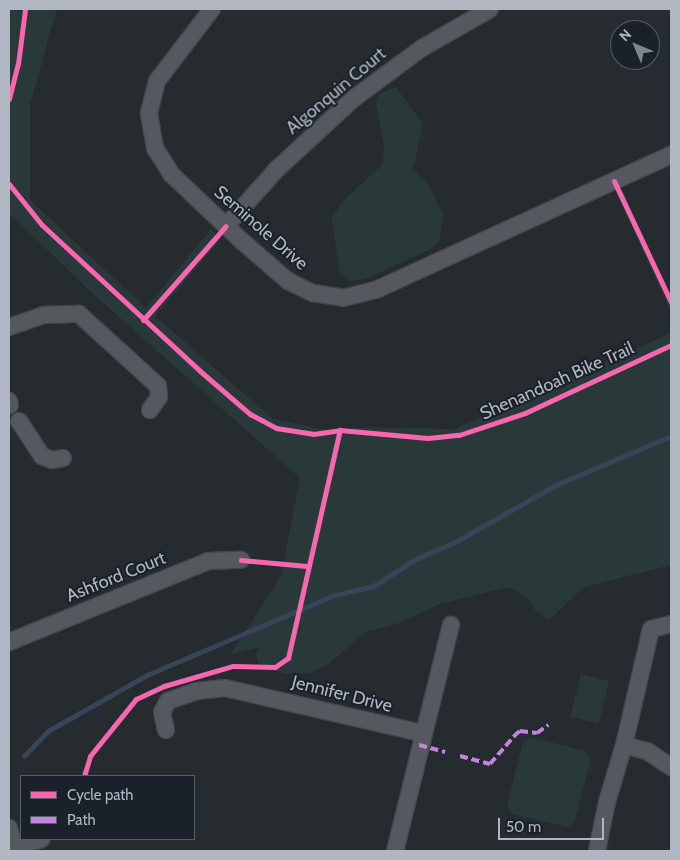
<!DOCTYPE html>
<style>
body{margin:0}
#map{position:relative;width:680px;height:860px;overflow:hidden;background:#262b30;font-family:Cabin,sans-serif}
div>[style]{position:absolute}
.green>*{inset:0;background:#29393a;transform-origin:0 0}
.stream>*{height:4.5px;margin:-2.25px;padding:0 2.25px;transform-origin:2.25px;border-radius:2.25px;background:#374558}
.roads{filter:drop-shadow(1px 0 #44474b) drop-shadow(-1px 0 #44474b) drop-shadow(0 1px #44474b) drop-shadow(0 -1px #44474b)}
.minor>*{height:16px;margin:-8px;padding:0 8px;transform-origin:8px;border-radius:8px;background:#55595f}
.quiet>*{height:4px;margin-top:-2px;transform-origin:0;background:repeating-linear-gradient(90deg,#c483df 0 8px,transparent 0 12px)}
.cycleway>*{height:5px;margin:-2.5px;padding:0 2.5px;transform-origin:2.5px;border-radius:2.5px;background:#f766af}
span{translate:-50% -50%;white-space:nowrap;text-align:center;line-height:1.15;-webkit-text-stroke:4px #1b212a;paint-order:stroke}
.street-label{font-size:18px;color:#b0b7c2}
.frame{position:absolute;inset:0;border:10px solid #b0b7c2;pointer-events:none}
.legend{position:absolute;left:20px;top:775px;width:175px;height:65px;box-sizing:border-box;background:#1b212a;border:1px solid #575d67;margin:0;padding:6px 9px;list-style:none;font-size:15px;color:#b0b7c2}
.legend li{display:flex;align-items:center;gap:10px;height:25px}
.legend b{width:25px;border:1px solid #575d67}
.north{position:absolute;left:610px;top:20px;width:50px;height:50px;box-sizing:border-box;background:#1b212a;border:1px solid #575d67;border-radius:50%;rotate:315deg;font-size:14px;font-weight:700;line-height:20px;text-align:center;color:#b0b7c2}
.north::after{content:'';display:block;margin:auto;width:18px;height:22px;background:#80868f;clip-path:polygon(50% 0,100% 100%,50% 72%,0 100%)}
.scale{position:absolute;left:498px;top:818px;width:106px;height:22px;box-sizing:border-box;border:2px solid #b0b7c2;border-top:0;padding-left:6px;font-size:15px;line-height:18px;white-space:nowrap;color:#b0b7c2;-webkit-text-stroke:4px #1b212a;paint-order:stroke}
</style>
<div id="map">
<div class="green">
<div style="clip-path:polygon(57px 9px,30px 104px,30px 200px,146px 308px,211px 229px,221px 239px,155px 316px,273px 419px,330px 431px,368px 427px,454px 429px,671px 333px,671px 565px,584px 587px,549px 620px,535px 610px,527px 597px,509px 587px,440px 604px,399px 623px,366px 632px,327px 665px,309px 673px,284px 674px,258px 663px,256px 653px,260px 647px,231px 654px,281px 576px,300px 478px,91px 292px,9px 213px,9px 10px)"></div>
<div style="clip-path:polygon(396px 87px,423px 124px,413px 169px,427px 182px,443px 215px,440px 240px,431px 249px,366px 279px,349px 281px,339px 271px,332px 218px,342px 202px,383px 164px,384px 146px,376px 104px,379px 94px)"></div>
<div style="clip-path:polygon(622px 190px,671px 299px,671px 312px,618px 196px,617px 193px)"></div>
<div style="left:581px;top:674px;width:29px;height:44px;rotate:14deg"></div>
<div style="clip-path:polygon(531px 737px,585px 751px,591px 758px,575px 821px,568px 827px,512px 814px,507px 805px,523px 743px)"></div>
</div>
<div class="stream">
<div style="left:24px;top:756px;width:35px;rotate:-46deg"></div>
<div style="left:48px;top:731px;width:114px;rotate:-29.5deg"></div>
<div style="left:147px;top:675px;width:204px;rotate:-23.1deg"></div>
<div style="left:335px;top:595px;width:40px;rotate:-13deg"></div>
<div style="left:374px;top:586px;width:48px;rotate:-33deg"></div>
<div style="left:414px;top:560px;width:45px;rotate:-23.7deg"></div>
<div style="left:455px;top:542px;width:116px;rotate:-29.4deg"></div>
<div style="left:556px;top:485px;width:125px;rotate:-23.1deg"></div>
</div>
<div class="roads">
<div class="minor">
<div style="left:212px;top:9px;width:91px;rotate:127.4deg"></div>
<div style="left:157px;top:81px;width:34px;rotate:104deg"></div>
<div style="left:149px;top:114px;width:35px;rotate:80deg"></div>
<div style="left:155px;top:148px;width:31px;rotate:58deg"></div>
<div style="left:171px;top:174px;width:99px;rotate:43.4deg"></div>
<div style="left:243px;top:242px;width:60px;rotate:40.9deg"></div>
<div style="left:288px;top:281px;width:28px;rotate:26deg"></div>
<div style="left:313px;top:293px;width:30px;rotate:9deg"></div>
<div style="left:343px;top:298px;width:36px;rotate:-14deg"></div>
<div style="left:378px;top:289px;width:322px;rotate:-24.6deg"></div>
<div style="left:226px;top:226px;width:75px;rotate:-48.2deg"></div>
<div style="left:276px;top:170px;width:105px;rotate:-42.7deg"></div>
<div style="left:353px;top:99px;width:86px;rotate:-36.5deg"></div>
<div style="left:422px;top:48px;width:78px;rotate:-29.8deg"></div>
<div style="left:9px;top:327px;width:36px;rotate:-19deg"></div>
<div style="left:43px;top:315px;width:36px;rotate:-2deg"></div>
<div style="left:79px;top:314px;width:107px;rotate:42.3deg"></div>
<div style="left:158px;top:386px;width:11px;rotate:85deg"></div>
<div style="left:159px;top:397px;width:16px;rotate:125deg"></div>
<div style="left:9px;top:401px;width:4px;rotate:76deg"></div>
<div style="left:19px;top:421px;width:42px;rotate:56.7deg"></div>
<div style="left:42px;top:456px;width:11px;rotate:22deg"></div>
<div style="left:52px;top:460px;width:11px;rotate:-10deg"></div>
<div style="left:9px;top:642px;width:215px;rotate:-22.1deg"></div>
<div style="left:208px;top:561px;width:33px;rotate:-2deg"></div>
<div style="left:166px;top:730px;width:18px;rotate:-103deg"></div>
<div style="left:162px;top:712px;width:13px;rotate:-61deg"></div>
<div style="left:168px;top:701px;width:31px;rotate:-19deg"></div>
<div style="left:197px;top:691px;width:28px;rotate:-6deg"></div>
<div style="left:225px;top:688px;width:202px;rotate:12.9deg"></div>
<div style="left:624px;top:745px;width:24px;rotate:15deg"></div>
<div style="left:647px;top:751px;width:29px;rotate:34deg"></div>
<div style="left:9px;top:828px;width:24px;rotate:75deg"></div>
<div style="left:14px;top:848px;width:29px;rotate:-18deg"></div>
<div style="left:395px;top:851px;width:233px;rotate:-76.1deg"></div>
<div style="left:597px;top:851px;width:50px;rotate:-78.5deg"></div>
<div style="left:607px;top:802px;width:59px;rotate:-73.4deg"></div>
<div style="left:624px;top:745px;width:119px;rotate:-76.9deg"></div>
<div style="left:651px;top:629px;width:21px;rotate:-14deg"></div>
</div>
</div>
<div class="quiet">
<div style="left:419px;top:745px;width:27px;rotate:15deg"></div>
<div style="left:460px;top:756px;width:31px;rotate:15deg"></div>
<div style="left:490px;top:764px;width:40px;rotate:-49deg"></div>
<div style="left:516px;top:734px;width:5px;rotate:-37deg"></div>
<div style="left:520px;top:731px;width:17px;rotate:7deg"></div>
<div style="left:537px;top:733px;width:14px;rotate:-36deg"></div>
</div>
<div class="cycleway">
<div style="left:9px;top:99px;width:36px;rotate:-76deg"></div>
<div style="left:18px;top:64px;width:55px;rotate:-82.7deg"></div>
<div style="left:614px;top:181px;width:134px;rotate:64.8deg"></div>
<div style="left:9px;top:184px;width:53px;rotate:51.2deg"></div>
<div style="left:42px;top:225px;width:215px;rotate:42.7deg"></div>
<div style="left:200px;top:371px;width:66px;rotate:40.7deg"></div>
<div style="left:250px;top:414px;width:30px;rotate:28deg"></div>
<div style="left:276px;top:428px;width:37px;rotate:9deg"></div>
<div style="left:313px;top:434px;width:27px;rotate:-8deg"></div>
<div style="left:340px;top:430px;width:88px;rotate:5.2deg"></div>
<div style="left:428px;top:438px;width:31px;rotate:-6deg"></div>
<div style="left:459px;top:435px;width:70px;rotate:-18.4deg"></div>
<div style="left:525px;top:413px;width:161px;rotate:-25deg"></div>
<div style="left:143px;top:320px;width:125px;rotate:-48.6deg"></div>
<div style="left:241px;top:560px;width:66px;rotate:5.2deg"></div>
<div style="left:84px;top:776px;width:21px;rotate:-73deg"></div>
<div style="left:90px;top:756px;width:73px;rotate:-51.1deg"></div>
<div style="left:136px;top:699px;width:31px;rotate:-25deg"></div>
<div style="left:164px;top:686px;width:72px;rotate:-16.2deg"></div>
<div style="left:233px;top:666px;width:42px;rotate:1.4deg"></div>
<div style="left:275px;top:667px;width:16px;rotate:-35deg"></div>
<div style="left:288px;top:658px;width:234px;rotate:-77.2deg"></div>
</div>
<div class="street-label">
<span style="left:336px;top:91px;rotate:-40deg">Algonquin Court</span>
<span style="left:261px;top:228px;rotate:41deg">Seminole Drive</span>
<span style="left:557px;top:381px;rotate:-24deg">Shenandoah Bike Trail</span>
<span style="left:116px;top:577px;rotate:-22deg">Ashford Court</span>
<span style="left:342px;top:694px;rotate:14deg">Jennifer Drive</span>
</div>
<div class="frame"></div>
<ul class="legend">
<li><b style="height:6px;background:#f766af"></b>Cycle path</li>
<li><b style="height:6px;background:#c483df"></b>Path</li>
</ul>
<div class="north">N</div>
<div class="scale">50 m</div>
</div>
